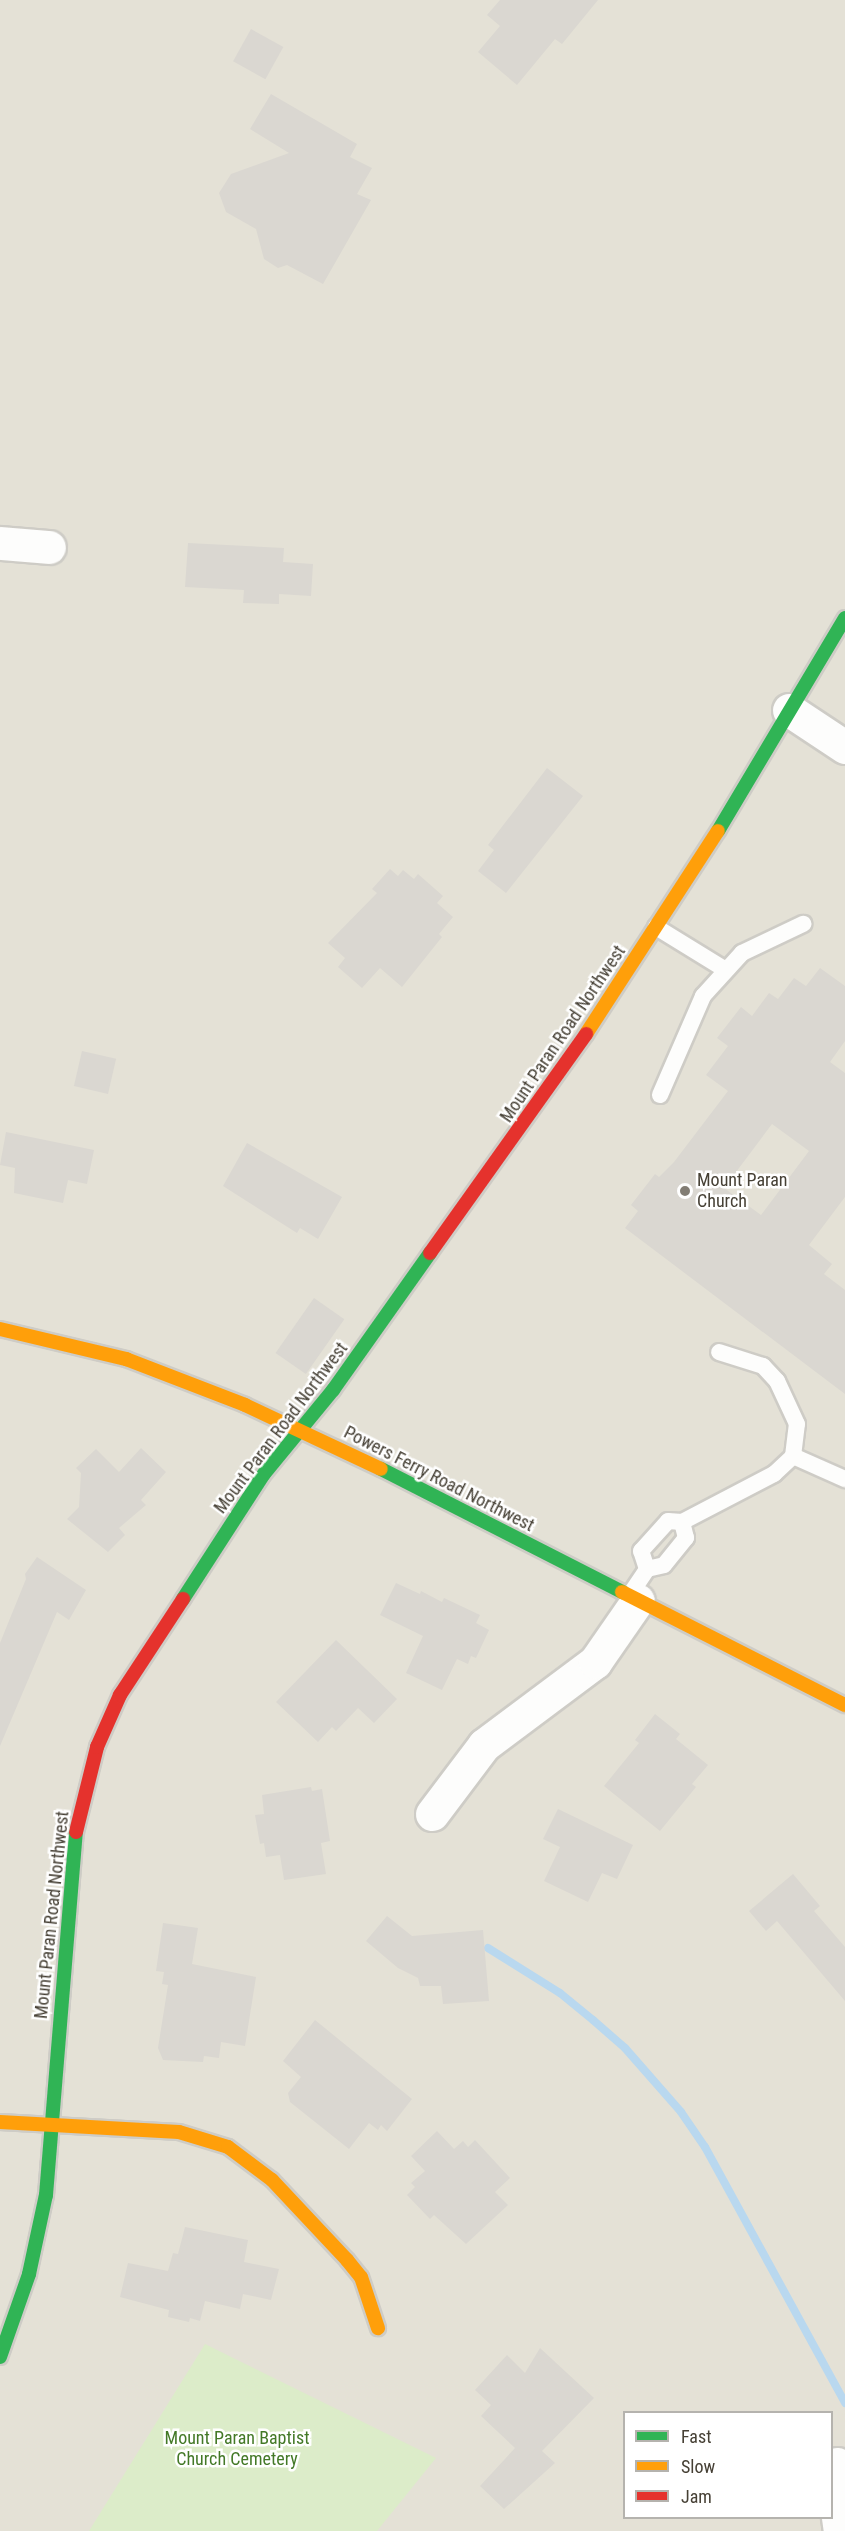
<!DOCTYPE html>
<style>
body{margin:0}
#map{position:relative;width:845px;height:2531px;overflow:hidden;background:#f0efe9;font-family:"Roboto Condensed",sans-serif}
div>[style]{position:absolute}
.residential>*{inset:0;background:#e4e1d6}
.green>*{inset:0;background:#dcecc9}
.stream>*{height:8px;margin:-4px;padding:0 4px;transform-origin:4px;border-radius:4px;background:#b9d8ef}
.building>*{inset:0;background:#dad7d1;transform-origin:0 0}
.roads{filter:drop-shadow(2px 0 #ceccc6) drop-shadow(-2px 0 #ceccc6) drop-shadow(0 2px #ceccc6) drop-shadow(0 -2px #ceccc6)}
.lane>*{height:16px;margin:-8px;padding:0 8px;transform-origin:8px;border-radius:8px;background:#fdfdfc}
.street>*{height:33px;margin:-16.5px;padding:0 16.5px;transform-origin:16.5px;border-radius:16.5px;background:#fdfdfc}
.fast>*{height:14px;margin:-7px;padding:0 7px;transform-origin:7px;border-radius:7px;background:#30b455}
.slow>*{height:14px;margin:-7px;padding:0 7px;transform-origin:7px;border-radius:7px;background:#ff9f0a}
.jam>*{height:14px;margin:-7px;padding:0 7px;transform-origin:7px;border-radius:7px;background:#e5322d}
.dots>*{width:16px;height:16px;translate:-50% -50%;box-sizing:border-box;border:3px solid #fff;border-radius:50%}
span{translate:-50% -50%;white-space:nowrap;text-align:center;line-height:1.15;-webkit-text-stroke:5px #fff;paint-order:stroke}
.street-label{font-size:18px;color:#464035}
.poi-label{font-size:18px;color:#464035}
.left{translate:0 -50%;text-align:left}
.park-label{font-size:18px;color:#437927}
.legend{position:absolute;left:623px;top:2411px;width:210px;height:108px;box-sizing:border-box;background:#fff;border:2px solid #b5b3ae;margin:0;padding:8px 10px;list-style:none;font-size:18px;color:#464035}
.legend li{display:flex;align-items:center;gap:12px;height:30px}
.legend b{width:30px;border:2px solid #b5b3ae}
</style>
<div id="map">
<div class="residential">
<div style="clip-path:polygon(evenodd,0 0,845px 0,845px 2531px,0 2531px,0 0,624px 2412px,832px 2412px,832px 2518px,624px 2518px,624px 2412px)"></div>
</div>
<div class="green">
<div style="clip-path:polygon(205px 2344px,436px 2458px,377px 2531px,89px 2531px)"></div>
</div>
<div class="stream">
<div style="left:488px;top:1948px;width:85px;rotate:32deg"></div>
<div style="left:560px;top:1993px;width:43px;rotate:39.3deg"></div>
<div style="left:593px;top:2020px;width:43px;rotate:41.2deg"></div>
<div style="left:625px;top:2048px;width:85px;rotate:48.8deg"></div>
<div style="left:681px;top:2112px;width:42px;rotate:55.6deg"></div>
<div style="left:705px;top:2147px;width:292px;rotate:61.3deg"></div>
</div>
<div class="building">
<div style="clip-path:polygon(500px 0,598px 0,562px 44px,555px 39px,517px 85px,478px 52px,500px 26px,487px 15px)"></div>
<div style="left:251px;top:29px;width:37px;height:37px;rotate:29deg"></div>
<div style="clip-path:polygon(271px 94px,357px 144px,350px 157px,372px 168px,357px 194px,371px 200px,323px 284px,287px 265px,278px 268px,264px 259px,256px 229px,226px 212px,219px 193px,231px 174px,289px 153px,250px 129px)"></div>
<div style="clip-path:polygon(188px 543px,284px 548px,283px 562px,313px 564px,311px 596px,279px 594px,279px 604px,243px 603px,244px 590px,185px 587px)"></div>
<div style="clip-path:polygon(547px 768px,583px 796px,506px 893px,478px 871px,494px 850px,488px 845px)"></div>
<div style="clip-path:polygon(390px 869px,398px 876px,403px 870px,414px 879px,418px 874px,443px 896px,437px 903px,453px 917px,439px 934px,442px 937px,402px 987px,380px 968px,362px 988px,338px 967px,345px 958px,328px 943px,377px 893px,372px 889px)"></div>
<div style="clip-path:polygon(evenodd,820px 968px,845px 986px,845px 1041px,830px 1062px,845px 1073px,845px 1197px,809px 1245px,832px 1264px,824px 1274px,845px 1290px,845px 1394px,625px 1228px,638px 1211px,631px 1205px,655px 1174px,659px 1177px,674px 1162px,728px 1091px,706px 1075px,728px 1046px,717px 1038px,741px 1007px,752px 1016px,769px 993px,778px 999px,794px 978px,806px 986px,820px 968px,772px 1124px,809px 1151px,761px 1215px,724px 1188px,772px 1124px)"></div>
<div style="left:82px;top:1051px;width:35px;height:36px;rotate:13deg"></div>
<div style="clip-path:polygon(6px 1132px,94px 1150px,87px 1184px,68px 1180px,63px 1203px,14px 1193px,15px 1168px,0 1165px)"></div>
<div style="clip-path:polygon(247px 1143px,342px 1197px,318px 1239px,300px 1228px,297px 1233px,223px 1186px)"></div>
<div style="left:314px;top:1298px;width:37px;height:67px;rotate:35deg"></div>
<div style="clip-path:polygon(141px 1448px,166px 1472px,141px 1500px,146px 1505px,119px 1528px,125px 1535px,108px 1552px,67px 1519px,79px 1507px,81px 1473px,76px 1468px,96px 1449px,119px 1472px)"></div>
<div style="clip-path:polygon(37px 1557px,86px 1590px,69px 1620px,57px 1612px,0 1746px,0 1643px,26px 1579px,25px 1574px)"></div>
<div style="clip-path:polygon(396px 1583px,420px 1594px,421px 1591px,442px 1602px,444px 1598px,480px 1615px,476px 1623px,489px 1630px,476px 1658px,471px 1656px,468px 1664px,457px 1659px,442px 1690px,406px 1673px,423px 1636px,380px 1615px)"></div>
<div style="clip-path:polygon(336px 1640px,397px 1699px,374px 1723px,358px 1708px,336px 1731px,332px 1727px,318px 1742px,276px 1702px)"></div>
<div style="clip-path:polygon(655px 1714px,680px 1734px,676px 1739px,708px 1765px,692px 1784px,696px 1787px,660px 1831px,604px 1786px,639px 1743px,635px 1740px)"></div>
<div style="clip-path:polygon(311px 1787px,312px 1791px,322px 1789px,330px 1841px,321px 1843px,326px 1874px,284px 1880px,280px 1855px,266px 1857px,264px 1843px,260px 1844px,255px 1815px,264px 1814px,262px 1795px)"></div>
<div style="clip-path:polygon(558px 1809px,633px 1845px,617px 1879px,602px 1873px,588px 1902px,544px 1881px,560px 1847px,543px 1839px)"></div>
<div style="clip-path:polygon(793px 1874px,820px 1906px,814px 1911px,845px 1947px,845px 2001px,777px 1921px,766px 1931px,749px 1911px)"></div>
<div style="clip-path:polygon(387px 1916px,412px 1936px,483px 1930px,489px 2001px,443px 2004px,441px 1986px,420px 1986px,418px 1978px,398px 1968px,366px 1941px)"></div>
<div style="clip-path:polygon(163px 1923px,198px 1928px,192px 1964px,256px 1977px,245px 2046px,221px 2042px,219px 2058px,204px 2056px,203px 2062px,163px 2060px,158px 2048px,168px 1985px,162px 1984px,164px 1972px,156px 1971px)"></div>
<div style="clip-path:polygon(315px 2020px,412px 2099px,387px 2131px,381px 2125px,378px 2130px,369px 2123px,349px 2149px,290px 2102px,288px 2093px,301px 2077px,283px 2061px)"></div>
<div style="clip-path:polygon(437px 2131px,454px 2149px,463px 2141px,468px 2147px,475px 2140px,510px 2178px,495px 2192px,508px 2205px,466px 2244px,434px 2215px,430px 2219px,407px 2195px,415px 2187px,411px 2183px,425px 2171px,411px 2156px)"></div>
<div style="clip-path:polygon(185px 2227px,248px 2240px,244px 2262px,279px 2269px,271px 2300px,243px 2294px,240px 2309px,205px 2301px,200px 2321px,190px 2318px,189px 2322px,168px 2317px,169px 2310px,120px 2297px,128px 2263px,168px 2271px,173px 2253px,178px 2254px)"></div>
<div style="clip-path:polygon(540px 2348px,594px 2398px,542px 2451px,555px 2463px,504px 2509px,480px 2486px,515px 2448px,481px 2416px,491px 2405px,475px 2390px,507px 2355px,525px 2373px)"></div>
</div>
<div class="roads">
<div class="lane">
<div style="left:656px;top:927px;width:82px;rotate:31.6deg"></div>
<div style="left:660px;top:1095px;width:108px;rotate:-66.5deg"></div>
<div style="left:703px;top:996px;width:58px;rotate:-47.8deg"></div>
<div style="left:742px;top:953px;width:68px;rotate:-25.4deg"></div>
<div style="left:793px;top:1456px;width:57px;rotate:23.9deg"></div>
<div style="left:647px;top:1569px;width:19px;rotate:-108deg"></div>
<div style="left:641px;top:1551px;width:40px;rotate:-48deg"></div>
<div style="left:668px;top:1521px;width:14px;rotate:4deg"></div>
<div style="left:682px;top:1522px;width:104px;rotate:-27.6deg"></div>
<div style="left:774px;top:1474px;width:26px;rotate:-43deg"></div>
<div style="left:793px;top:1456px;width:32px;rotate:-83deg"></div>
<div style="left:797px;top:1424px;width:47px;rotate:-114.9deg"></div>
<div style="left:777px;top:1381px;width:21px;rotate:-133deg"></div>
<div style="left:763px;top:1366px;width:46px;rotate:-162.3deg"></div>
<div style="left:629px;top:1596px;width:32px;rotate:-56deg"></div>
<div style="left:647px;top:1569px;width:17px;rotate:-13deg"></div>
<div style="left:664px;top:1565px;width:35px;rotate:-51deg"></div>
<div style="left:686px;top:1538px;width:16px;rotate:-104deg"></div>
</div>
<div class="street">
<div style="left:0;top:543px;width:49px;rotate:4.7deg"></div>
<div style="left:789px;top:710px;width:67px;rotate:33.5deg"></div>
<div style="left:432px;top:1814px;width:86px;rotate:-53deg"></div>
<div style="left:484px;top:1745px;width:139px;rotate:-36.8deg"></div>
<div style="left:595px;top:1662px;width:75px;rotate:-55.3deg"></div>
<div style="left:837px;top:2464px;width:32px;rotate:94deg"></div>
<div style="left:835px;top:2496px;width:35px;rotate:82deg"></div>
</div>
<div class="fast">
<div style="left:718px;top:831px;width:248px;rotate:-59.2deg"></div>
<div style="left:381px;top:1469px;width:271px;rotate:27deg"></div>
<div style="left:183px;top:1599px;width:149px;rotate:-57.1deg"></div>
<div style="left:264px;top:1474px;width:109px;rotate:-50.6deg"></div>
<div style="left:333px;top:1390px;width:168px;rotate:-54.7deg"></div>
<div style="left:0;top:2357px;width:88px;rotate:-70.7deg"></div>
<div style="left:29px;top:2274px;width:81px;rotate:-77.9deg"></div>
<div style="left:46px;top:2195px;width:364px;rotate:-85.3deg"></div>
</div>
<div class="slow">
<div style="left:586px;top:1034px;width:242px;rotate:-57deg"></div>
<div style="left:0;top:1329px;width:130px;rotate:13.4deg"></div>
<div style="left:126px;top:1359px;width:128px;rotate:21.1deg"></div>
<div style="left:245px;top:1405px;width:150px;rotate:25.2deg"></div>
<div style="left:622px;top:1592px;width:250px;rotate:26.9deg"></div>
<div style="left:0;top:2122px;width:179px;rotate:3.2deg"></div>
<div style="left:179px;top:2132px;width:51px;rotate:17deg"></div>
<div style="left:228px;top:2147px;width:55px;rotate:36.9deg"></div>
<div style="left:272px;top:2180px;width:110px;rotate:46.8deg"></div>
<div style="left:347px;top:2260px;width:22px;rotate:51deg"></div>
<div style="left:361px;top:2277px;width:54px;rotate:71.6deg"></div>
</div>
<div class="jam">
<div style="left:430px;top:1253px;width:269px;rotate:-54.5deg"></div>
<div style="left:76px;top:1832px;width:88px;rotate:-76.1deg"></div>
<div style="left:97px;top:1747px;width:57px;rotate:-66.1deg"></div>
<div style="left:120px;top:1695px;width:115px;rotate:-56.7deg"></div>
</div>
</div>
<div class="dots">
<div style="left:685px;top:1191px;background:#827d74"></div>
</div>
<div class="street-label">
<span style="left:563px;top:1034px;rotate:-56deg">Mount Paran Road Northwest</span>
<span style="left:281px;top:1428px;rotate:-53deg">Mount Paran Road Northwest</span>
<span style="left:439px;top:1479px;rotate:27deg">Powers Ferry Road Northwest</span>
<span style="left:52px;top:1915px;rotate:-84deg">Mount Paran Road Northwest</span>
</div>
<div class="poi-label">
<span class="left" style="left:697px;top:1191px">Mount Paran<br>Church</span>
</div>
<div class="park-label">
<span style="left:237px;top:2449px">Mount Paran Baptist<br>Church Cemetery</span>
</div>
<ul class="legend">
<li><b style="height:8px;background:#30b455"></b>Fast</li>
<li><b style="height:8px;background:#ff9f0a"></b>Slow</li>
<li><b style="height:8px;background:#e5322d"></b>Jam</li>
</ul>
</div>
